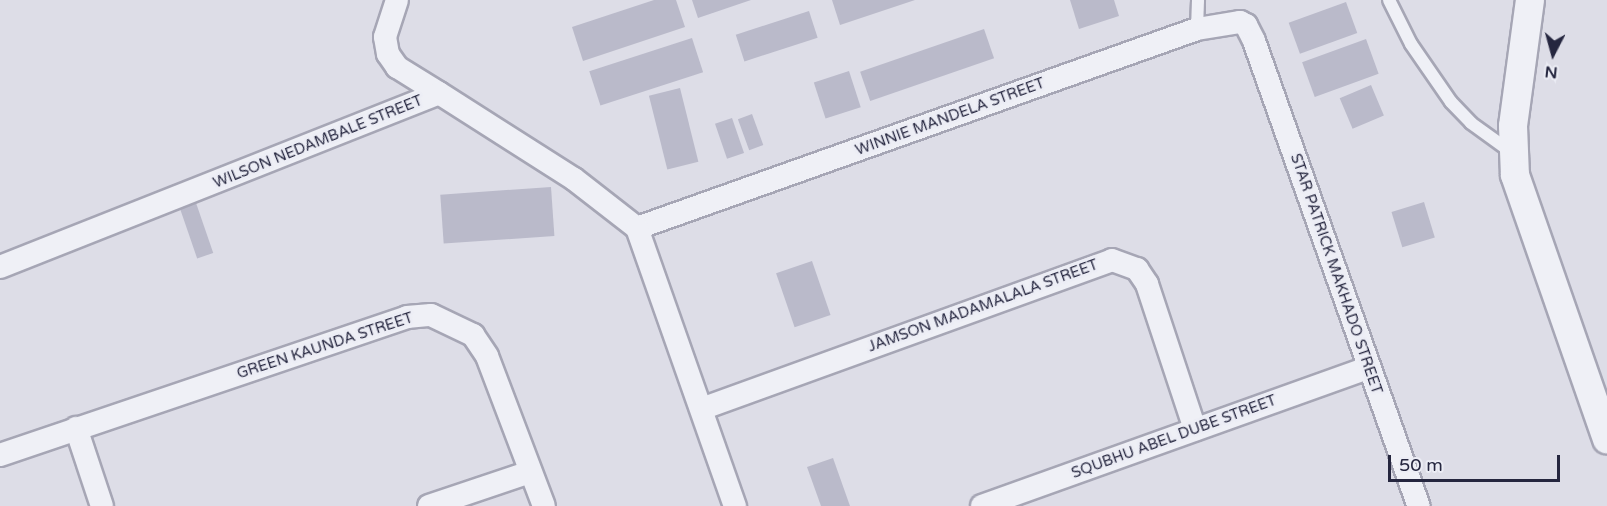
<!DOCTYPE html>
<style>
body{margin:0}
#map{position:relative;width:1607px;height:506px;overflow:hidden;background:#dddde7;font-family:"Varela Round",sans-serif}
div>[style]{position:absolute}
.building>*{inset:0;background:#babaca;transform-origin:0 0}
.roads{filter:drop-shadow(2px 0 #a6a6b5) drop-shadow(-2px 0 #a6a6b5) drop-shadow(0 2px #a6a6b5) drop-shadow(0 -2px #a6a6b5)}
.service>*{height:12px;margin:-6px;padding:0 6px;transform-origin:6px;border-radius:6px;background:#eff0f6}
.minor>*{height:22px;margin:-11px;padding:0 11px;transform-origin:11px;border-radius:11px;background:#eff0f6}
.tertiary>*{height:28px;margin:-14px;padding:0 14px;transform-origin:14px;border-radius:14px;background:#eff0f6}
span{translate:-50% -50%;white-space:nowrap;text-align:center;line-height:1.15;-webkit-text-stroke:6px #ecedf5;paint-order:stroke}
.street-label{font-size:15px;color:#25263f}
.north{position:absolute;left:1523px;top:24px;width:60px;height:60px;-webkit-text-stroke:4px #ecedf5;paint-order:stroke;rotate:186deg;font-size:16px;font-weight:700;line-height:24px;text-align:center;color:#25263f}
.north::after{content:'';display:block;margin:auto;width:21px;height:27px;background:#25263f;clip-path:polygon(50% 0,100% 100%,50% 72%,0 100%)}
.scale{position:absolute;left:1388px;top:455px;width:172px;height:27px;box-sizing:border-box;border:3px solid #25263f;border-top:0;padding-left:8px;font-size:18px;line-height:21px;white-space:nowrap;color:#25263f;-webkit-text-stroke:4px #ecedf5;paint-order:stroke}
</style>
<div id="map">
<div class="building">
<div style="clip-path:polygon(654px 0,676px 0,685px 27px,583px 61px,572px 27px)"></div>
<div style="clip-path:polygon(692px 0,751px 0,698px 18px)"></div>
<div style="clip-path:polygon(832px 0,915px 0,840px 25px)"></div>
<div style="clip-path:polygon(1070px 0,1114px 0,1119px 16px,1079px 29px)"></div>
<div style="left:1346px;top:2px;width:33px;height:61px;rotate:70deg"></div>
<div style="left:809px;top:11px;width:28px;height:77px;rotate:72deg"></div>
<div style="left:984px;top:29px;width:31px;height:131px;rotate:71deg"></div>
<div style="left:692px;top:38px;width:36px;height:108px;rotate:72deg"></div>
<div style="left:1366px;top:39px;width:37px;height:68px;rotate:70deg"></div>
<div style="left:849px;top:71px;width:38px;height:37px;rotate:72deg"></div>
<div style="left:1371px;top:85px;width:33px;height:34px;rotate:67deg"></div>
<div style="left:680px;top:88px;width:76px;height:32px;rotate:76deg"></div>
<div style="left:752px;top:114px;width:33px;height:15px;rotate:70deg"></div>
<div style="left:732px;top:118px;width:37px;height:18px;rotate:71deg"></div>
<div style="left:551px;top:187px;width:49px;height:111px;rotate:86deg"></div>
<div style="left:195px;top:200px;width:56px;height:17px;rotate:71deg"></div>
<div style="left:1424px;top:202px;width:37px;height:34px;rotate:73deg"></div>
<div style="left:812px;top:261px;width:57px;height:38px;rotate:71deg"></div>
<div style="clip-path:polygon(833px 458px,850px 506px,821px 506px,807px 467px)"></div>
</div>
<div class="roads">
<div class="service">
<div style="left:1389px;top:0;width:49px;rotate:63.4deg"></div>
<div style="left:1411px;top:44px;width:70px;rotate:55.4deg"></div>
<div style="left:1451px;top:102px;width:29px;rotate:46deg"></div>
<div style="left:1471px;top:123px;width:49px;rotate:35.9deg"></div>
<div style="left:1197px;top:29px;width:29px;rotate:-88deg"></div>
</div>
<div class="minor">
<div style="left:397px;top:0;width:39px;rotate:108deg"></div>
<div style="left:385px;top:37px;width:17px;rotate:80deg"></div>
<div style="left:388px;top:54px;width:16px;rotate:55deg"></div>
<div style="left:397px;top:67px;width:49px;rotate:31.8deg"></div>
<div style="left:637px;top:228px;width:594px;rotate:-19.56deg"></div>
<div style="left:1197px;top:29px;width:44px;rotate:-9.2deg"></div>
<div style="left:1240px;top:22px;width:7px;rotate:27deg"></div>
<div style="left:1246px;top:25px;width:18px;rotate:63deg"></div>
<div style="left:1254px;top:41px;width:493px;rotate:70.5deg"></div>
<div style="left:0;top:267px;width:472px;rotate:-21.6deg"></div>
<div style="left:439px;top:93px;width:160px;rotate:32.5deg"></div>
<div style="left:574px;top:179px;width:80px;rotate:37.9deg"></div>
<div style="left:637px;top:228px;width:295px;rotate:70.6deg"></div>
<div style="left:704px;top:408px;width:434px;rotate:-19.9deg"></div>
<div style="left:1112px;top:260px;width:27px;rotate:20deg"></div>
<div style="left:1137px;top:269px;width:18px;rotate:56deg"></div>
<div style="left:1147px;top:284px;width:153px;rotate:71.7deg"></div>
<div style="left:76px;top:428px;width:82px;rotate:71.6deg"></div>
<div style="left:0;top:455px;width:430px;rotate:-18.7deg"></div>
<div style="left:407px;top:317px;width:24px;rotate:-5deg"></div>
<div style="left:431px;top:315px;width:47px;rotate:25.5deg"></div>
<div style="left:473px;top:335px;width:25px;rotate:56deg"></div>
<div style="left:487px;top:356px;width:160px;rotate:69.2deg"></div>
<div style="left:429px;top:506px;width:107px;rotate:-18.6deg"></div>
<div style="left:982px;top:506px;width:410px;rotate:-19.7deg"></div>
</div>
<div class="tertiary">
<div style="left:1530px;top:0;width:127px;rotate:97.7deg"></div>
<div style="left:1513px;top:126px;width:49px;rotate:87.7deg"></div>
<div style="left:1515px;top:175px;width:280px;rotate:70.8deg"></div>
</div>
</div>
<div class="street-label">
<span style="left:950px;top:117px;rotate:-20deg">WINNIE MANDELA STREET</span>
<span style="left:318px;top:142px;rotate:-22deg">WILSON NEDAMBALE STREET</span>
<span style="left:1336px;top:274px;rotate:71deg">STAR PATRICK MAKHADO STREET</span>
<span style="left:983px;top:306px;rotate:-20deg">JAMSON MADAMALALA STREET</span>
<span style="left:325px;top:346px;rotate:-18deg">GREEN KAUNDA STREET</span>
<span style="left:1174px;top:437px;rotate:-20deg">SQUBHU ABEL DUBE STREET</span>
</div>
<div class="north">N</div>
<div class="scale">50 m</div>
</div>
